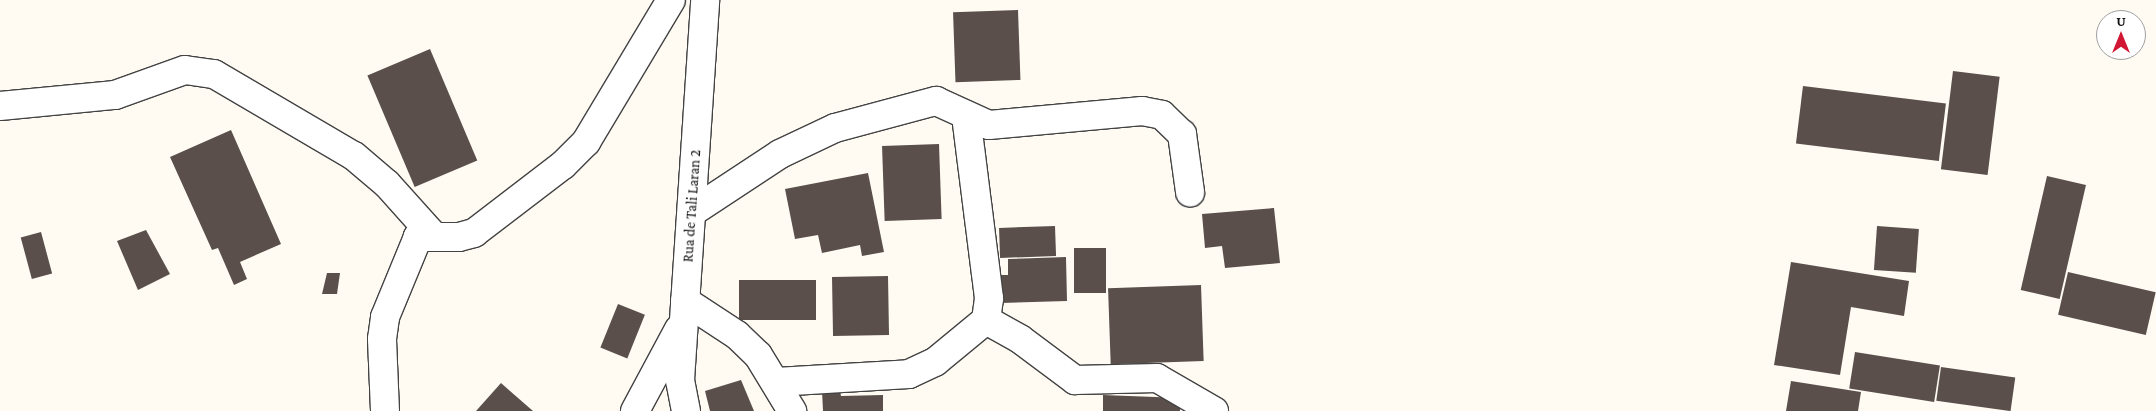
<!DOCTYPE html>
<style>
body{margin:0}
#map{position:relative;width:2156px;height:411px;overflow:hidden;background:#fffbf3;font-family:"Crimson Pro",serif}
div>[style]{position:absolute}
.building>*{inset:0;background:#5a4f4b;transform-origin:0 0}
.roads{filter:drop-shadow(1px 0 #434343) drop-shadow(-1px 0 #434343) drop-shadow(0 1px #434343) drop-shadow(0 -1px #434343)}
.minor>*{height:28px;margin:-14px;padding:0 14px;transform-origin:14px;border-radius:14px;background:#fff}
span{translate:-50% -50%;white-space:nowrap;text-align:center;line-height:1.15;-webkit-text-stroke:5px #fff;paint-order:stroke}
.street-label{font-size:15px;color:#101010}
.north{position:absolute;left:2096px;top:10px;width:50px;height:50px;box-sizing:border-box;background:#fff;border:1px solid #9f9f9f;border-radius:50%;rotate:0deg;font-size:14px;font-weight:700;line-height:20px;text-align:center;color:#101010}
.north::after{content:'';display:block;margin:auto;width:18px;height:22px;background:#d11733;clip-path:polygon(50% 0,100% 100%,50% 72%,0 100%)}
</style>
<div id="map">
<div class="building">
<div style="left:1018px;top:10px;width:70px;height:65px;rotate:88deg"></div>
<div style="left:430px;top:49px;width:121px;height:68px;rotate:67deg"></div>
<div style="left:1953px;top:71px;width:47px;height:99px;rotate:7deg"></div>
<div style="left:1803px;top:86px;width:144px;height:58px;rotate:7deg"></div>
<div style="clip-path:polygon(231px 130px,281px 244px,240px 262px,247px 279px,234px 285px,218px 248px,212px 250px,170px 157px)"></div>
<div style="left:939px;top:144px;width:75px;height:57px;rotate:88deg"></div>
<div style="clip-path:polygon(868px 173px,884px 252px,862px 256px,860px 245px,822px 253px,818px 235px,795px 239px,785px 189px)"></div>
<div style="left:2047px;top:176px;width:40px;height:117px;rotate:13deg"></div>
<div style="clip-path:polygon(1274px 208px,1280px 263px,1225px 268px,1222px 246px,1205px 248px,1202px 214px)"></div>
<div style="left:1055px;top:226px;width:30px;height:56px;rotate:88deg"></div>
<div style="left:1877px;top:226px;width:42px;height:44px;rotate:4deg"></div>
<div style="clip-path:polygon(146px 230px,170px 274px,138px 290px,117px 241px)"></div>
<div style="left:41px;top:232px;width:43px;height:21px;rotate:75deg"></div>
<div style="left:1074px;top:248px;width:32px;height:45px"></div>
<div style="clip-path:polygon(1066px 257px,1067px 301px,1000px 303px,1000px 275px,1008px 275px,1008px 259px)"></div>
<div style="clip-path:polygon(1791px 262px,1909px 281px,1904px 316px,1851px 307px,1840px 375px,1774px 365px)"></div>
<div style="left:2068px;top:272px;width:90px;height:44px;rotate:13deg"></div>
<div style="clip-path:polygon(327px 273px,340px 273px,337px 294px,322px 294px)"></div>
<div style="left:888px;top:276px;width:59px;height:56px;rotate:89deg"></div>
<div style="left:816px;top:280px;width:40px;height:77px;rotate:90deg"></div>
<div style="left:1201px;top:285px;width:76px;height:93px;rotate:88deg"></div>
<div style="left:618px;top:304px;width:29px;height:47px;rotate:22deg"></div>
<div style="left:1855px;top:352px;width:86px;height:37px;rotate:9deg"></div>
<div style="left:1941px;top:367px;width:75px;height:34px;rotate:8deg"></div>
<div style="clip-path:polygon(741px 380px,754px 411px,710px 411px,705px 391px)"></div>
<div style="clip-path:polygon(1791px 381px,1861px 392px,1858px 411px,1786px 411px)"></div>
<div style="clip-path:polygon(501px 383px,533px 411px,476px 411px)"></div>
<div style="clip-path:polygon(822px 391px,840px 391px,841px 396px,883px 395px,883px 411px,823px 411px)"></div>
<div style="clip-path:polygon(1103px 395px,1181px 398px,1180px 411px,1103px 411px)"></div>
</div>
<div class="roads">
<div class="minor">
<div style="left:0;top:106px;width:116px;rotate:-5.5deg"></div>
<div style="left:115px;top:95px;width:74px;rotate:-19.7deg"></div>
<div style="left:185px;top:70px;width:29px;rotate:8deg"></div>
<div style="left:214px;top:74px;width:162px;rotate:30.4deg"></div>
<div style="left:354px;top:156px;width:43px;rotate:40.3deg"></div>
<div style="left:387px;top:184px;width:66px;rotate:48.1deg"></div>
<div style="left:431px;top:233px;width:14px;rotate:163deg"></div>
<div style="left:418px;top:237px;width:41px"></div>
<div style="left:459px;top:237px;width:16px;rotate:-15deg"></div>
<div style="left:474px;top:233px;width:112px;rotate:-37.4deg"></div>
<div style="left:563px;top:165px;width:33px;rotate:-45deg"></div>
<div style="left:586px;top:142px;width:165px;rotate:-59.1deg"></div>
<div style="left:692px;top:212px;width:105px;rotate:-33.4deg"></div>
<div style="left:780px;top:154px;width:61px;rotate:-25.3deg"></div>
<div style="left:835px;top:128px;width:105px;rotate:-15deg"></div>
<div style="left:936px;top:101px;width:58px;rotate:24.4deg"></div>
<div style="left:989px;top:125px;width:154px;rotate:-5.2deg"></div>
<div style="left:1142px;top:111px;width:20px;rotate:11deg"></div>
<div style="left:1162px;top:115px;width:28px;rotate:44deg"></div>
<div style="left:1182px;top:134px;width:59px;rotate:82.1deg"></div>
<div style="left:685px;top:301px;width:62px;rotate:33.2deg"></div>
<div style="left:737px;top:335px;width:29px;rotate:44deg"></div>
<div style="left:758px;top:355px;width:66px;rotate:58.7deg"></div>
<div style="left:986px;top:320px;width:39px;rotate:29deg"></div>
<div style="left:1020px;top:339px;width:69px;rotate:36.7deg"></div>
<div style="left:1075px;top:380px;width:82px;rotate:-1.4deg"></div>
<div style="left:1157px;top:378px;width:66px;rotate:30.1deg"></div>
<div style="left:776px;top:382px;width:133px;rotate:-3.4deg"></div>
<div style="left:909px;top:374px;width:29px;rotate:-25deg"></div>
<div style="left:935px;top:362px;width:66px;rotate:-39.5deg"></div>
<div style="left:986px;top:320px;width:22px;rotate:-82deg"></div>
<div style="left:989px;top:298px;width:184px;rotate:-97.2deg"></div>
<div style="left:385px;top:411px;width:72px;rotate:-92.4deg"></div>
<div style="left:382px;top:339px;width:22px;rotate:-82deg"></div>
<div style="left:385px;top:317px;width:87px;rotate:-67.6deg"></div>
<div style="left:635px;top:411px;width:93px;rotate:-61.8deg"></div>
<div style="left:686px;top:411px;width:32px;rotate:-101deg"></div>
<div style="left:680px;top:380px;width:381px;rotate:-86.2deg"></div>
</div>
</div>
<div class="street-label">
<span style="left:692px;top:206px;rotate:-86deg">Rua de Tali Laran 2</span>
</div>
<div class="north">U</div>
</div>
